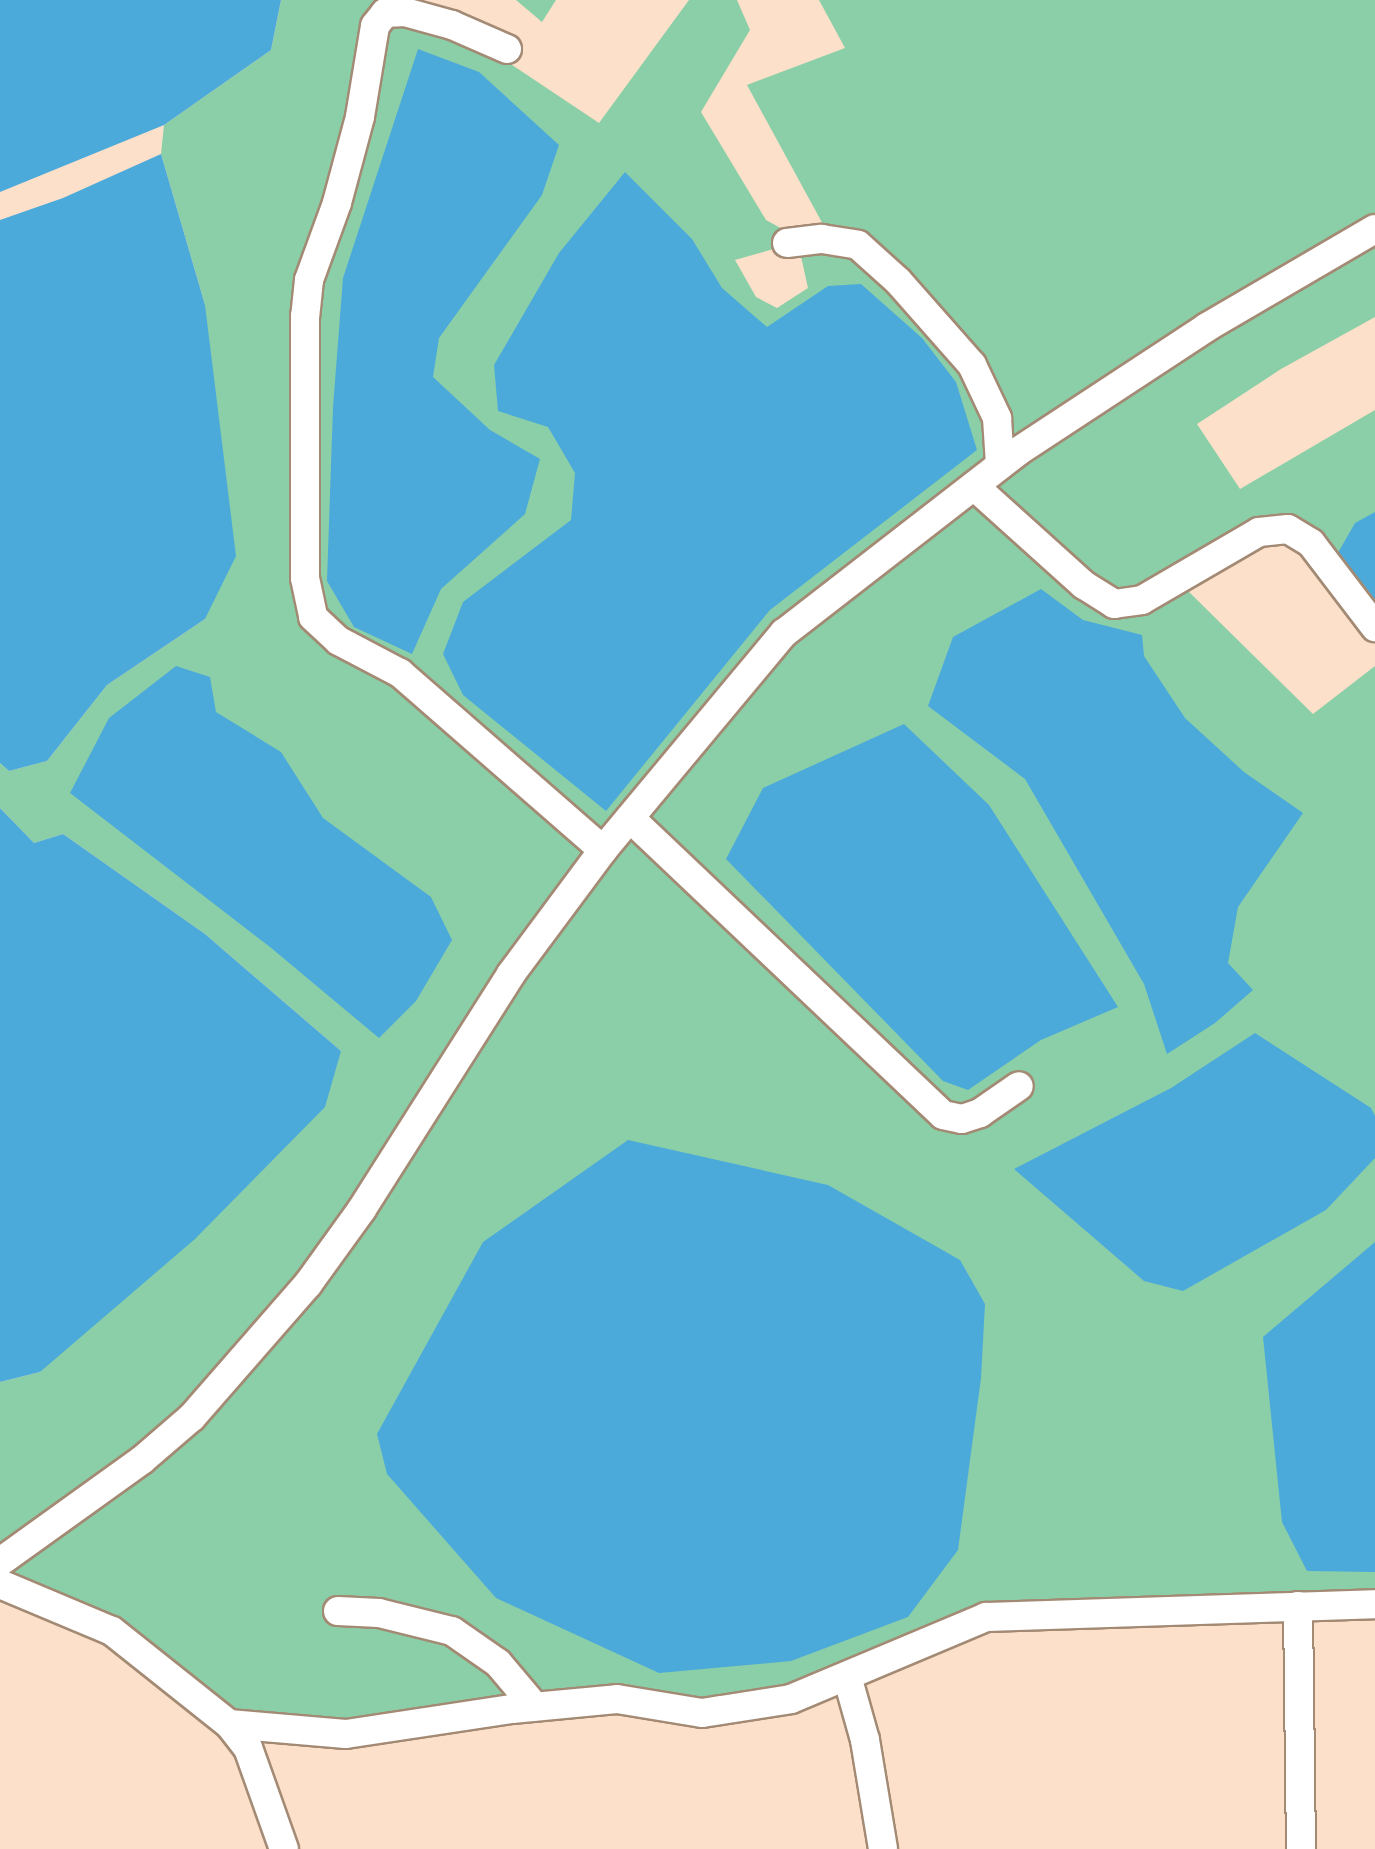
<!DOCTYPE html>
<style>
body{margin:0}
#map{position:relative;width:1375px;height:1849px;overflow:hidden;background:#fce0c9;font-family:"Asap Condensed",sans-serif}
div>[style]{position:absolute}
.green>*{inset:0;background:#8bcfa8}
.water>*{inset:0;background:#4baada}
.roads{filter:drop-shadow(2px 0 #a38a74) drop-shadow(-2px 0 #a38a74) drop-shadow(0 2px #a38a74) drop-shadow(0 -2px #a38a74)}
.street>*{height:28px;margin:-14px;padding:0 14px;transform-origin:14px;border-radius:14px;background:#fff}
span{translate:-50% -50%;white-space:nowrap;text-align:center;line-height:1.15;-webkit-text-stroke:6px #fff;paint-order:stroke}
</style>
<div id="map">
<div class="green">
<div style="clip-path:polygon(281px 0,390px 0,349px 112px,327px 198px,293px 578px,396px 683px,588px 851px,308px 1265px,182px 1411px,135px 1452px,0 1548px,0 1382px,40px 1372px,341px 1051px,205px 934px,63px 834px,34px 843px,0 808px,0 763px,9px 771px,47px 761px,107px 685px,205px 619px,205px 305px,161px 154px,164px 125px,271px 50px)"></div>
<div style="clip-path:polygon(516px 0,556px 0,542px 22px)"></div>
<div style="clip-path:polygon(evenodd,689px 0,737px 0,750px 30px,701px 112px,766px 220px,786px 231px,825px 228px,747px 85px,845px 48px,819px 0,1375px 0,1375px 217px,777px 626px,602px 834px,323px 613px,317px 579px,317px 312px,320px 281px,390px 22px,448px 36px,503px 59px,599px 123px,689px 0,777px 248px,800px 252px,808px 288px,777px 308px,756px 297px,735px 260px,777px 248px)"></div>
<div style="clip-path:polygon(1375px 242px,1375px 317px,1281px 369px,1197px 424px,1240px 489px,1375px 410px,1375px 608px,1293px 519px,1138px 590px,1116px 593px,1091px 577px,990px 487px,1162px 370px)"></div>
<div style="clip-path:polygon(972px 500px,1079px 596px,1185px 588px,1313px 714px,1375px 666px,1375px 1592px,984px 1606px,786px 1689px,701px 1701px,346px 1722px,233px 1713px,2px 1573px,201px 1423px,608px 861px,791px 643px)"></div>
</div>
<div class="water">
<div style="clip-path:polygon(0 0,281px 0,271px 50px,164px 125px,0 192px)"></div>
<div style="clip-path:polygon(418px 49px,479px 72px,559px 145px,542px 195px,439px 338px,433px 377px,490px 430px,540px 459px,525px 514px,441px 589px,412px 654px,354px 627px,327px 581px,333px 407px,343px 278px)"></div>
<div style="clip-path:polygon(161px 154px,205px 305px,236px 556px,205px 619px,107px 685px,47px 761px,9px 771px,0 763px,0 220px,63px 198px)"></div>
<div style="clip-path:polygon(625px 172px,692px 239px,722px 288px,767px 327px,828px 286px,861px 284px,922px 338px,956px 382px,977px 450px,770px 610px,606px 811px,463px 695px,443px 654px,463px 602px,571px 520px,575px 473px,548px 427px,498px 411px,494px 365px,559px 253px)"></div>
<div style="clip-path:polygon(1375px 512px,1375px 608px,1335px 558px,1355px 523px)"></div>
<div style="clip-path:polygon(1041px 589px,1083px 620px,1142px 635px,1144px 656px,1185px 718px,1244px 772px,1303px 813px,1238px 907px,1228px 963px,1253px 990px,1215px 1023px,1167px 1054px,1144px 984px,1025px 779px,928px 706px,953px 637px)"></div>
<div style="clip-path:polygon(176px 666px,210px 677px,216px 712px,281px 752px,323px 818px,431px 897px,452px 940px,416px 1001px,379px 1038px,270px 947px,70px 793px,109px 718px)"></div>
<div style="clip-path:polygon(904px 724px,989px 805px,1118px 1007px,1041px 1040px,968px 1090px,943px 1081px,726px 859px,763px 788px)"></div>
<div style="clip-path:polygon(0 808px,34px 843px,63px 834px,205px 934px,341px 1051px,325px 1107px,195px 1239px,40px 1372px,0 1382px)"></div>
<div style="clip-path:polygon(1255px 1033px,1371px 1108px,1375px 1116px,1375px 1158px,1326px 1210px,1183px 1291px,1144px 1281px,1014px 1169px,1171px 1088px)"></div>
<div style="clip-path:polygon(628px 1140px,828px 1185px,960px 1260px,985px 1304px,981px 1378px,958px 1550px,908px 1617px,791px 1661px,659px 1673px,496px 1598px,387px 1474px,377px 1434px,483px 1242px)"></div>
<div style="clip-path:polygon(1375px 1242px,1375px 1572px,1307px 1571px,1282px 1522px,1263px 1337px)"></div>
</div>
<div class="roads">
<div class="street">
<div style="left:507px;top:49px;width:60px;rotate:-156.4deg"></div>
<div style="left:452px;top:25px;width:49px;rotate:-164.5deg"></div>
<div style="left:405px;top:12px;width:20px;rotate:177deg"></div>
<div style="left:385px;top:13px;width:16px;rotate:128deg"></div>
<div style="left:375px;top:26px;width:92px;rotate:99.4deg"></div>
<div style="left:360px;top:117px;width:89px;rotate:105deg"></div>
<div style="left:337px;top:203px;width:82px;rotate:110deg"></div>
<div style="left:309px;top:280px;width:36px;rotate:96deg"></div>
<div style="left:305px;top:316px;width:262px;rotate:90deg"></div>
<div style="left:305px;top:578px;width:40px;rotate:78deg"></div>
<div style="left:313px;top:617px;width:35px;rotate:43deg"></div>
<div style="left:339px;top:641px;width:69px;rotate:27.7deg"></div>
<div style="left:400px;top:673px;width:269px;rotate:41.1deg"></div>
<div style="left:787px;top:243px;width:35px;rotate:-7deg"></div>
<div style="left:822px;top:239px;width:36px;rotate:9deg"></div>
<div style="left:858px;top:245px;width:54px;rotate:42deg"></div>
<div style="left:898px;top:281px;width:112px;rotate:48.6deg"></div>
<div style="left:972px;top:365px;width:59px;rotate:64.7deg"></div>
<div style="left:997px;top:418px;width:47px;rotate:86.3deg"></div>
<div style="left:974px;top:486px;width:148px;rotate:42deg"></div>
<div style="left:1084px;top:585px;width:36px;rotate:32deg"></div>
<div style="left:1114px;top:604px;width:28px;rotate:-8deg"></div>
<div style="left:1142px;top:600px;width:135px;rotate:-30.2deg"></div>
<div style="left:1259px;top:532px;width:29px;rotate:-6deg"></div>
<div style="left:1288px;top:529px;width:27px;rotate:31deg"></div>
<div style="left:1311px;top:543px;width:106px;rotate:52.7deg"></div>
<div style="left:630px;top:818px;width:431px;rotate:43.5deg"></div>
<div style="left:943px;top:1115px;width:19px;rotate:12deg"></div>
<div style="left:962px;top:1119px;width:19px;rotate:-18deg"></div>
<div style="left:980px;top:1113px;width:47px;rotate:-34.7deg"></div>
<div style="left:0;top:1562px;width:175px;rotate:-35.7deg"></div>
<div style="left:142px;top:1460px;width:66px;rotate:-40.7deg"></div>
<div style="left:192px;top:1417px;width:176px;rotate:-48.9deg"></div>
<div style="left:308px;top:1284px;width:92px;rotate:-54.2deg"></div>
<div style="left:362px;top:1209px;width:278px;rotate:-57.6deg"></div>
<div style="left:511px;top:974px;width:154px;rotate:-53.4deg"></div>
<div style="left:603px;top:850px;width:283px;rotate:-50.2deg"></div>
<div style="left:784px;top:633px;width:295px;rotate:-37.8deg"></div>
<div style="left:1017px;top:452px;width:227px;rotate:-33.3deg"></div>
<div style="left:1207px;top:327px;width:194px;rotate:-30.3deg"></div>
<div style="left:0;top:1584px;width:121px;rotate:22.8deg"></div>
<div style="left:112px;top:1631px;width:149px;rotate:38.5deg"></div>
<div style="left:229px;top:1724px;width:117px;rotate:4.9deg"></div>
<div style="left:346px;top:1734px;width:168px;rotate:-8.6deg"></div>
<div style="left:512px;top:1709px;width:105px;rotate:-5.4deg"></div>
<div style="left:617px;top:1699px;width:86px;rotate:9.4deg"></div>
<div style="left:702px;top:1713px;width:90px;rotate:-8.9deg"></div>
<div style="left:791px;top:1699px;width:212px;rotate:-22.8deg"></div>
<div style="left:986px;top:1617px;width:389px;rotate:-1.9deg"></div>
<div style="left:1298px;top:1606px;width:243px;rotate:89.3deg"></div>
<div style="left:338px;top:1611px;width:41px;rotate:2.8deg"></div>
<div style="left:379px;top:1613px;width:75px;rotate:13.9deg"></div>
<div style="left:452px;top:1631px;width:56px;rotate:34.8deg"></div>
<div style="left:498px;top:1663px;width:57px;rotate:49.9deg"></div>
<div style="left:847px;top:1676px;width:66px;rotate:74.3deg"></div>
<div style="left:865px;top:1740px;width:110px;rotate:80.6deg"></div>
<div style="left:229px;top:1724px;width:31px;rotate:52deg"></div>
<div style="left:248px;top:1748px;width:107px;rotate:70.4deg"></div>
</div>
</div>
</div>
